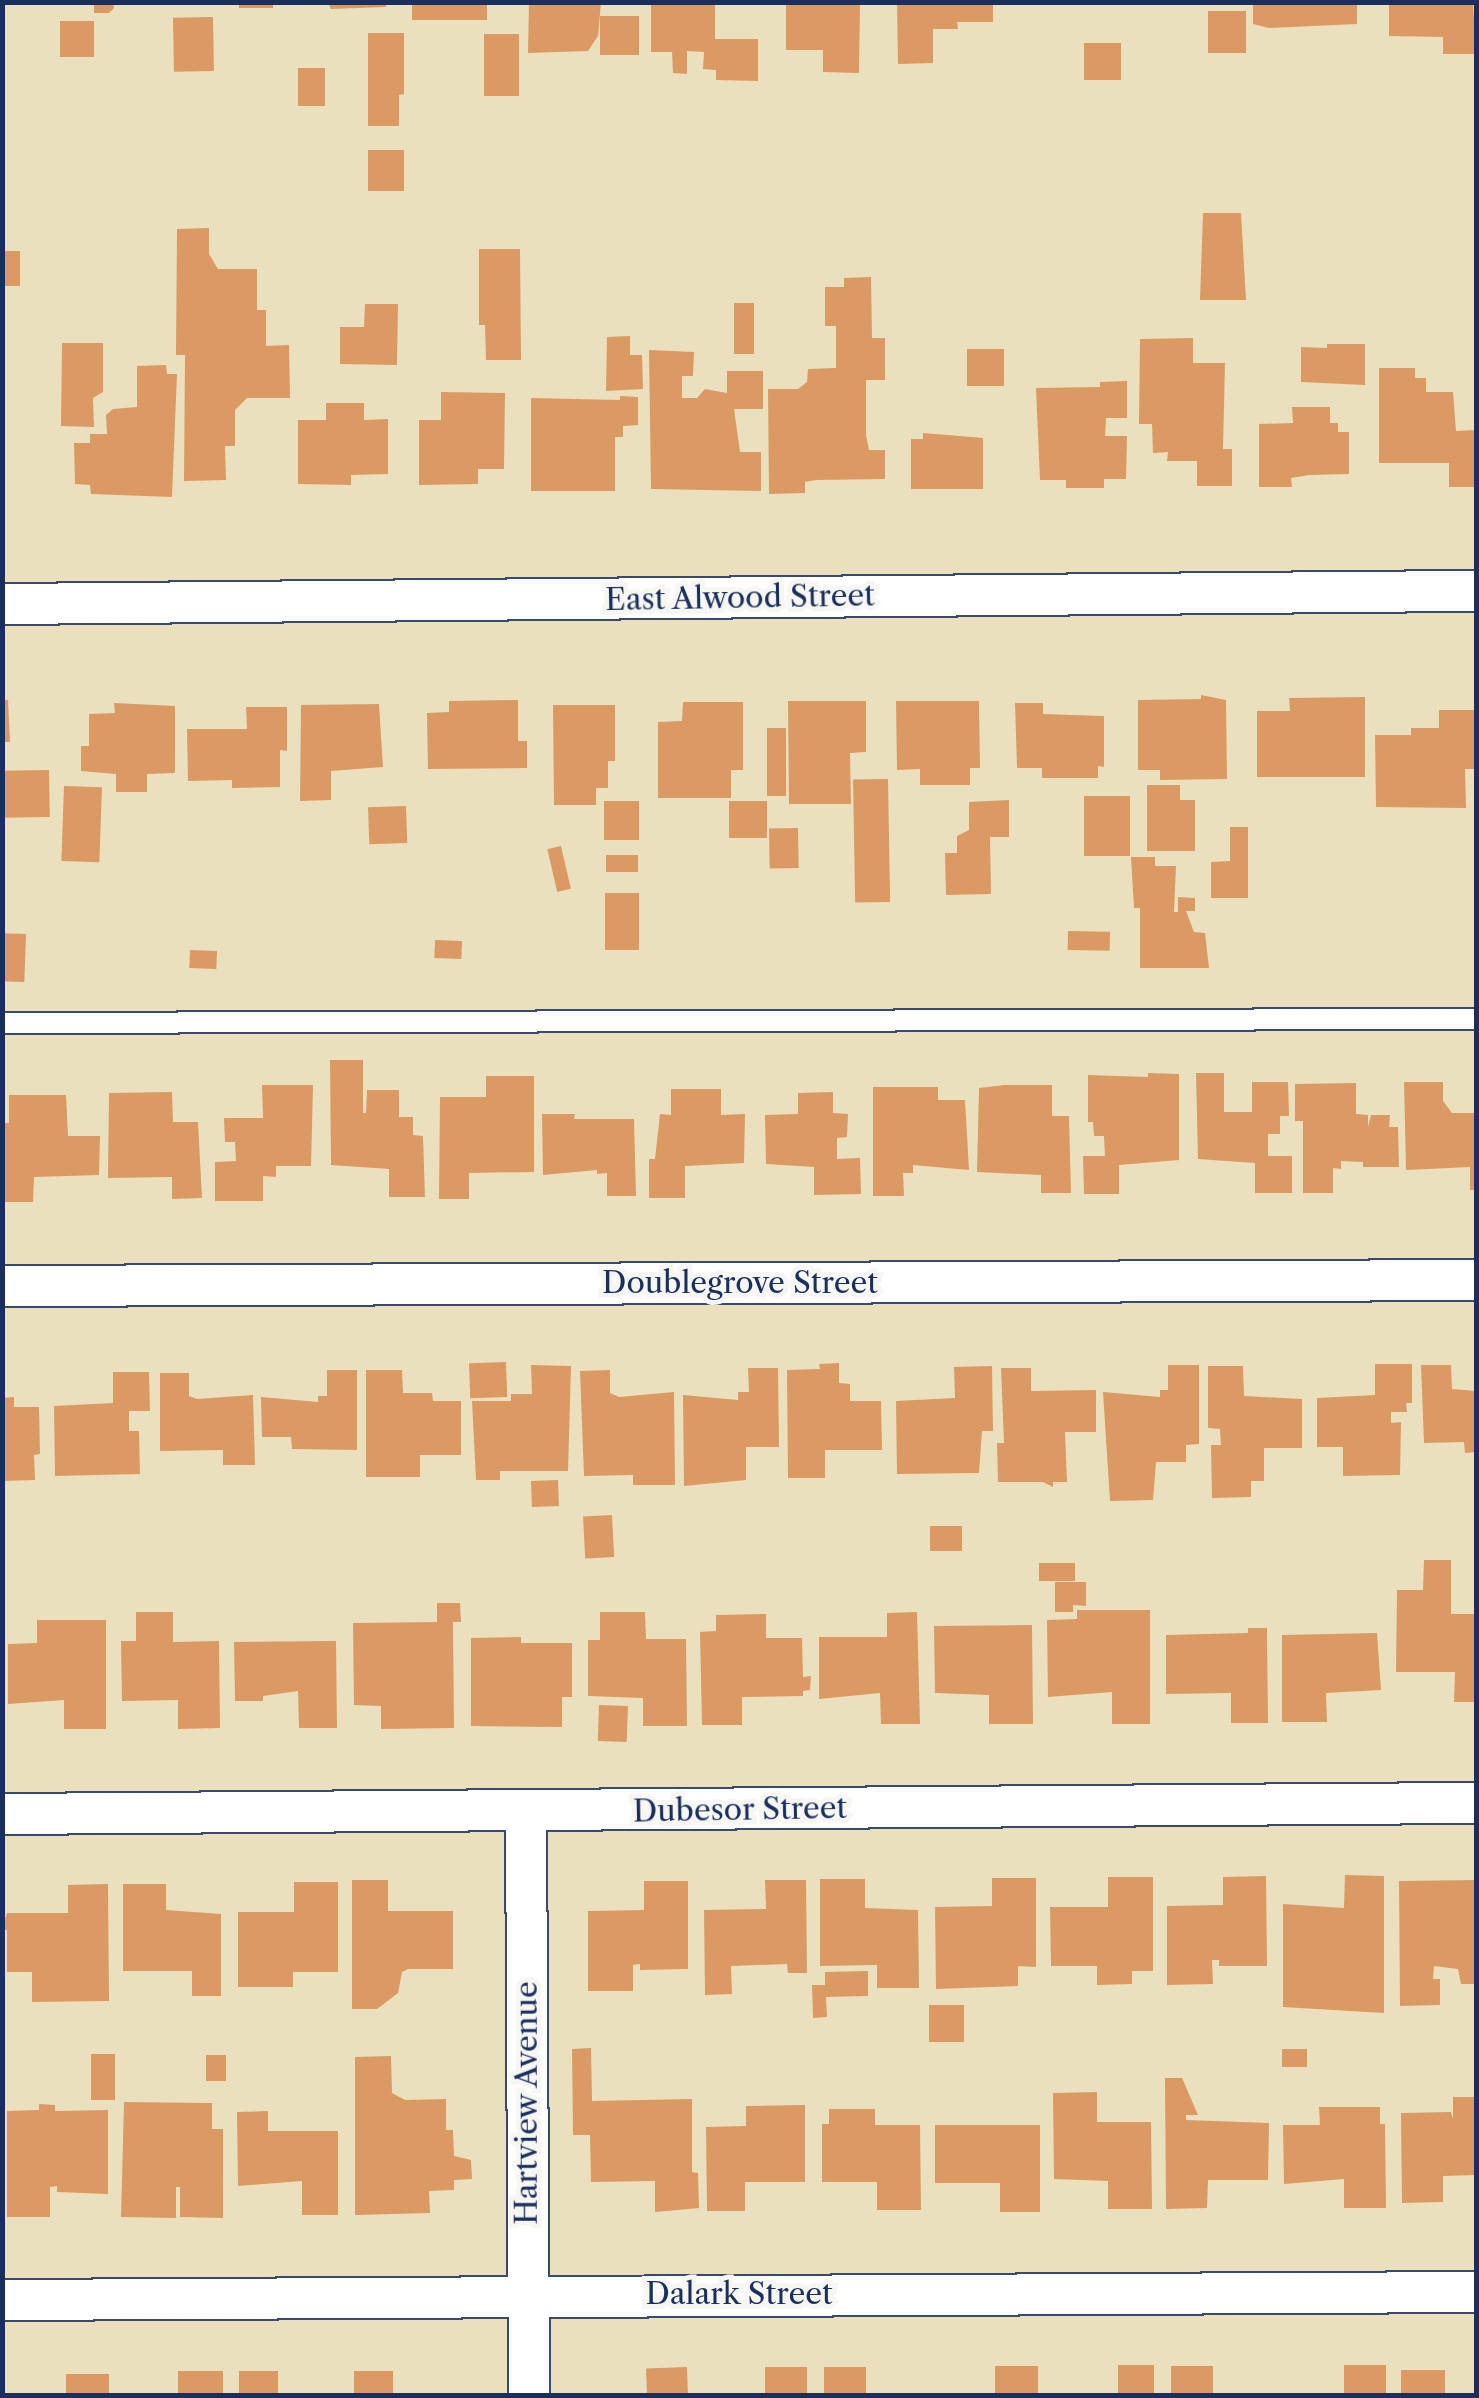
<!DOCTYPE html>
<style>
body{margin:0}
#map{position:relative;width:1479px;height:2398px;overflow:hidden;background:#eae0bd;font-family:"Libre Caslon Text",serif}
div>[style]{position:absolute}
.building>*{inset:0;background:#db9a63;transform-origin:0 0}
.roads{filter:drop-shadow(2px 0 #3a4a6c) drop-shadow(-2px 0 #3a4a6c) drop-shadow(0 2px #3a4a6c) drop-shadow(0 -2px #3a4a6c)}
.service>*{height:20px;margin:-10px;padding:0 10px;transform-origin:10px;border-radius:10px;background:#fff}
.minor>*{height:40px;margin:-20px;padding:0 20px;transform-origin:20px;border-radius:20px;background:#fff}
span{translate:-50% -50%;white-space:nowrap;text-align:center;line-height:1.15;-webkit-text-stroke:10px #f6f6f2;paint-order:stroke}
.street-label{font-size:30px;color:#1b2f5e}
.frame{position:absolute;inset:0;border:5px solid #1b2f5e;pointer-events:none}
</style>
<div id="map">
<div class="building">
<div style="clip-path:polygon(94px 2px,113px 2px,114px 8px,109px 13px,94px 13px)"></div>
<div style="left:239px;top:2px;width:34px;height:6px"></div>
<div style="clip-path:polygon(328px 2px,386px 2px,386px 7px,331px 9px)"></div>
<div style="left:412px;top:2px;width:75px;height:18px"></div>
<div style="clip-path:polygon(529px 2px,601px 2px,598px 36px,588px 51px,528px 53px)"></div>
<div style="clip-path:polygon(651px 2px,715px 2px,715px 39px,758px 39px,758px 81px,716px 80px,716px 70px,703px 69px,704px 52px,687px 51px,687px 74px,673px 73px,672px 52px,651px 52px)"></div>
<div style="clip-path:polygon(786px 2px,860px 2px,859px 73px,823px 72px,823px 50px,786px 50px)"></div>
<div style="clip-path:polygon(897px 2px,993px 2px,993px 22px,957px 22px,958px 29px,933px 29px,933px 63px,898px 64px)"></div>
<div style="clip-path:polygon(1253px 2px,1357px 2px,1357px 24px,1269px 28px,1253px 24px)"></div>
<div style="clip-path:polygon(1389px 2px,1473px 2px,1476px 54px,1443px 54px,1443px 37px,1389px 36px)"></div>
<div style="left:1208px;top:11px;width:38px;height:42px"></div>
<div style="left:600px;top:16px;width:39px;height:39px"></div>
<div style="left:213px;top:17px;width:54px;height:40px;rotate:89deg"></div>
<div style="left:60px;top:21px;width:34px;height:36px"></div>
<div style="clip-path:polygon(368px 33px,404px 33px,404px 94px,399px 95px,399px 126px,368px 126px)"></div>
<div style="left:484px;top:34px;width:35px;height:62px"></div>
<div style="left:1084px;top:43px;width:37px;height:37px"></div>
<div style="left:298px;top:68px;width:27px;height:38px"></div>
<div style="left:368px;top:150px;width:36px;height:41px"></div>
<div style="clip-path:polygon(1203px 213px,1241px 213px,1246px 300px,1200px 300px)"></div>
<div style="clip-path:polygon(209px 228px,209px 254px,218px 269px,257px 269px,257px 310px,266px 310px,266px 346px,289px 345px,290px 398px,247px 398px,235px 410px,235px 446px,225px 446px,226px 480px,184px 481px,185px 355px,176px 355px,177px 229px)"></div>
<div style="clip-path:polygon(479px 249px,520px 249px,521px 360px,486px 360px,485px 325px,479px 325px)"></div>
<div style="left:2px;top:251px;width:18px;height:35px"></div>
<div style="clip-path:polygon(871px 277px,872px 338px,885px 338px,885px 380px,866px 380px,866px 435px,869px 450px,885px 450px,885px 479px,816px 480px,805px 482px,805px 493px,769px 494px,768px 389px,798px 389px,807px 382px,808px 369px,836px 368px,836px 326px,825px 326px,825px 287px,844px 287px,844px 278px)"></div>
<div style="left:734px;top:303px;width:20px;height:51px"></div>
<div style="clip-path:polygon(365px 304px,398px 304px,397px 365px,340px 364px,340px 327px,364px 327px)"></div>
<div style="clip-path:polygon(630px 336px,630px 355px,642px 355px,643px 389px,606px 391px,607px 337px)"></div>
<div style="clip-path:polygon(1193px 338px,1193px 363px,1225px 363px,1223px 449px,1232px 449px,1232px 486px,1197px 486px,1197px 461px,1167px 461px,1168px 452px,1153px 453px,1152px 424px,1139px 424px,1140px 339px)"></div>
<div style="clip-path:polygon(62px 343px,103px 343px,103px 392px,93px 398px,94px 427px,61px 426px)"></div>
<div style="clip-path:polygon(1327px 344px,1365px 344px,1365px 385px,1301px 382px,1301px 347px,1327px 348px)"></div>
<div style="left:967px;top:349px;width:37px;height:37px"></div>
<div style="clip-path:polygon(649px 350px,694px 352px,693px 376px,682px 376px,682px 398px,697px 398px,705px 389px,727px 393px,727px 371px,763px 371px,763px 409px,734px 409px,740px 452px,761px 452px,761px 491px,651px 489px)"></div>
<div style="clip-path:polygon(166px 365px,167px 374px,177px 374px,172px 497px,91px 494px,90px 485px,75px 484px,74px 443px,90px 443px,90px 434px,107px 434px,106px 415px,113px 409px,137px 407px,137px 366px)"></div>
<div style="clip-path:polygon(1379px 368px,1415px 368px,1415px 378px,1426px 378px,1426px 392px,1453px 392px,1456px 431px,1476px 430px,1476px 487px,1449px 487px,1449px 463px,1379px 463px)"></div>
<div style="clip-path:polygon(1127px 381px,1127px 418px,1106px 418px,1105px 436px,1127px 436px,1126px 479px,1104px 479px,1104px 488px,1066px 488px,1066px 480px,1040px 480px,1036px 388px,1100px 387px,1100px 382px)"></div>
<div style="clip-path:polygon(441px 392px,505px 393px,504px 469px,478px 469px,478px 484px,419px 485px,419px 420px,441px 420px)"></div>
<div style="clip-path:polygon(620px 396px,638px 397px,638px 425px,623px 426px,623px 437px,615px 437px,615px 491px,531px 491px,531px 398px,620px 400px)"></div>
<div style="clip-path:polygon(326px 403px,364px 403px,364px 420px,388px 419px,388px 474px,351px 475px,351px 485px,298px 484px,298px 420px,326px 420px)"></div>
<div style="clip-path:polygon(1292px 407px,1330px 407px,1330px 423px,1338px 423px,1338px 432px,1349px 432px,1349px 474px,1309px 475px,1291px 478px,1292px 487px,1259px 487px,1259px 424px,1293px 423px)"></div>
<div style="clip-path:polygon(923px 433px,983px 438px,983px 489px,911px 489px,911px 439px,923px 439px)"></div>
<div style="clip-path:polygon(1201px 695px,1226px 700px,1227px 779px,1160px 780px,1160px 770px,1138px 770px,1138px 700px,1201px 699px)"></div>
<div style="clip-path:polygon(1365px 697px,1365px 777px,1257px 777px,1257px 711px,1290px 711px,1289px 698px)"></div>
<div style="clip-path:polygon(2px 700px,8px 700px,10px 742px,2px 742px)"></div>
<div style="clip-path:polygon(518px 700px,518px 741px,527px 741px,527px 768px,428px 769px,427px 713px,449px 712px,449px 701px)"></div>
<div style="clip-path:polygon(788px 701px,866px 701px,866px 752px,850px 753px,851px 804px,789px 804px)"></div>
<div style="clip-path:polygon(896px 701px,979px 701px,980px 768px,970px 768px,970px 785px,920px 785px,920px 769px,897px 770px)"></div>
<div style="clip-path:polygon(683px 702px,743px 702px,743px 770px,731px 770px,731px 798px,658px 798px,658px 722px,682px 721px)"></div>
<div style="clip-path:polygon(114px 703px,175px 706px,175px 773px,147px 774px,147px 792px,116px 792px,116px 774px,81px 771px,81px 746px,89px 746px,89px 714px,115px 713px)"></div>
<div style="clip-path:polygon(1015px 703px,1043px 703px,1043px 714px,1104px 716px,1104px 767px,1098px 766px,1098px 778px,1042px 778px,1042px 768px,1017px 768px)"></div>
<div style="clip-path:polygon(379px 704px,383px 767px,331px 771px,331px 800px,300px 801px,301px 705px)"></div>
<div style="clip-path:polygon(553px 705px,615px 705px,615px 761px,608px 761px,608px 788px,596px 788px,596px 805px,554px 805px)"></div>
<div style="clip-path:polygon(246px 707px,287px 707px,287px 751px,280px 750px,280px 787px,232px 788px,232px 780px,188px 781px,187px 729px,247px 729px)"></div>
<div style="clip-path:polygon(1439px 710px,1476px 710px,1476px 769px,1465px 769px,1466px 808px,1376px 807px,1375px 735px,1411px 735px,1411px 728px,1439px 728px)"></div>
<div style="left:767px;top:728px;width:19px;height:68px"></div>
<div style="left:49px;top:770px;width:47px;height:47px;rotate:89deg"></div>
<div style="left:888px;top:779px;width:123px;height:35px;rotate:89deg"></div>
<div style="clip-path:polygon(1147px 785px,1180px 785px,1180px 800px,1195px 800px,1195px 851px,1147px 851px)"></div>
<div style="left:64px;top:786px;width:38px;height:75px;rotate:2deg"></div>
<div style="left:1084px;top:796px;width:46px;height:60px"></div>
<div style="clip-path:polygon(1009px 800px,1009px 837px,990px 837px,991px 894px,946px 895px,945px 853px,957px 853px,957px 836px,969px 830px,969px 802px)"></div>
<div style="left:639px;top:801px;width:39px;height:35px;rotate:90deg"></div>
<div style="left:729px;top:801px;width:38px;height:37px"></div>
<div style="left:406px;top:806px;width:37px;height:38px;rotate:88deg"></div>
<div style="clip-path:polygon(1230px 827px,1248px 827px,1248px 898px,1211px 898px,1211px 862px,1230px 861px)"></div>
<div style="left:798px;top:828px;width:40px;height:29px;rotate:89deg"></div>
<div style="left:561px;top:846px;width:44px;height:14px;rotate:77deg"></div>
<div style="left:606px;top:855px;width:32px;height:17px"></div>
<div style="clip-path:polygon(1131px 857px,1155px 857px,1155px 866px,1176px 866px,1174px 912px,1178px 912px,1178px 897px,1195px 898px,1195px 911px,1186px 911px,1194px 932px,1205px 933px,1209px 968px,1140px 968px,1140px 908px,1134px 908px)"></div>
<div style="left:605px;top:893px;width:34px;height:57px"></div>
<div style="left:1068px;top:931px;width:42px;height:19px;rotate:1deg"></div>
<div style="left:26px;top:934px;width:48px;height:24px;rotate:92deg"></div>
<div style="left:435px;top:940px;width:27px;height:18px;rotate:2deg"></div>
<div style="left:190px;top:950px;width:27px;height:18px;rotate:2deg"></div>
<div style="clip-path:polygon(330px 1060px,363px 1060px,363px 1113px,366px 1113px,367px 1090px,399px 1090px,399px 1117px,413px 1117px,413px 1135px,423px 1136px,425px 1197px,389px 1197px,389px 1169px,331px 1165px)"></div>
<div style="clip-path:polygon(1148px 1073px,1179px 1074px,1179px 1160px,1119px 1165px,1119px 1194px,1084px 1194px,1083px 1156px,1105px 1156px,1104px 1136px,1094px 1136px,1093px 1122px,1088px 1122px,1088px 1075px,1148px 1077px)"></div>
<div style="clip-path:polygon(1196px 1073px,1224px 1073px,1224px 1112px,1252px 1112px,1252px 1082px,1288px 1082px,1289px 1116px,1280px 1116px,1280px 1134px,1268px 1134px,1268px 1156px,1292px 1156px,1292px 1193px,1255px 1193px,1255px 1163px,1198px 1159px)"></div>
<div style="clip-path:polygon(486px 1076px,534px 1076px,534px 1172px,469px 1173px,469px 1199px,439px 1199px,440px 1097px,486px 1097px)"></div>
<div style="clip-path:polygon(1404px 1082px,1443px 1082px,1443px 1101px,1452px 1113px,1476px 1113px,1476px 1190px,1470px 1190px,1470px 1167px,1406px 1170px)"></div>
<div style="clip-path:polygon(1356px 1083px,1356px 1114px,1368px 1115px,1368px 1127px,1371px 1115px,1390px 1115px,1389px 1127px,1398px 1127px,1399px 1167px,1363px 1167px,1363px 1162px,1341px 1161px,1341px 1169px,1333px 1168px,1333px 1193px,1303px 1193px,1303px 1121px,1295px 1121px,1295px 1084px)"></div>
<div style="clip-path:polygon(262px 1085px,313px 1085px,311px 1166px,276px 1166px,276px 1177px,263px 1176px,263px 1201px,215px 1201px,215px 1162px,236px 1161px,235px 1142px,225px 1142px,224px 1118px,263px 1118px)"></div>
<div style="clip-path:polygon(1005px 1085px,1052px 1085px,1052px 1116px,1069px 1116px,1071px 1193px,1041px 1193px,1041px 1175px,977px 1172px,979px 1088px)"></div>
<div style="clip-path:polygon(873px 1087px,938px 1087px,938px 1100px,965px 1100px,969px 1170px,913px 1165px,913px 1173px,903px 1173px,904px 1196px,873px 1196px)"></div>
<div style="clip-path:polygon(671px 1089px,721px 1089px,721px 1115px,745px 1114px,744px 1163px,685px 1166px,685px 1198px,649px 1198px,649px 1159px,655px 1159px,660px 1114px,671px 1115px)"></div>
<div style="clip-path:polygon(172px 1092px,173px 1122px,198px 1122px,202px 1198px,172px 1199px,172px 1177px,108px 1178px,109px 1093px)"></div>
<div style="clip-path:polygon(833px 1092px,833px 1113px,848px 1114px,847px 1137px,837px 1138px,837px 1159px,860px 1158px,861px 1194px,814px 1195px,814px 1167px,766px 1164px,765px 1115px,798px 1114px,798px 1093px)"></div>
<div style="clip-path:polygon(9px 1095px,66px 1095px,68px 1136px,100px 1136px,99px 1175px,34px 1177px,33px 1202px,4px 1202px,4px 1123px,9px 1123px)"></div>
<div style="clip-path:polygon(542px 1114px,575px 1114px,574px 1119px,634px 1119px,636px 1196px,607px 1196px,607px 1173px,597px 1174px,597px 1170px,543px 1175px)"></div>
<div style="left:506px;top:1362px;width:35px;height:37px;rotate:88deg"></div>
<div style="clip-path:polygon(839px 1363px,839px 1383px,850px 1384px,850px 1401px,881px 1401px,882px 1450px,825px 1450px,825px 1478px,788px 1478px,787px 1370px,820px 1369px,819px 1364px)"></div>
<div style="clip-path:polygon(1375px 1364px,1412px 1364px,1412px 1403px,1406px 1403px,1407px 1412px,1391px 1412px,1391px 1423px,1401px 1422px,1400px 1475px,1343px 1476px,1343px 1447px,1317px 1447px,1317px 1398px,1375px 1395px)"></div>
<div style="clip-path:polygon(531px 1365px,571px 1366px,568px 1471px,500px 1471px,500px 1480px,476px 1480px,472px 1401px,511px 1401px,511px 1394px,532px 1394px)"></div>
<div style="clip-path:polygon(1168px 1365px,1199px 1365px,1199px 1444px,1186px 1445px,1186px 1462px,1156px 1462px,1153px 1500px,1110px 1501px,1103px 1392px,1160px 1397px,1160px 1390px,1168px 1390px)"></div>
<div style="clip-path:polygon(1421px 1365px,1451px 1365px,1452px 1389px,1476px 1391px,1476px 1452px,1465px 1453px,1464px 1442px,1424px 1443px)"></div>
<div style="clip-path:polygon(992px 1366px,993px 1431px,982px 1431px,979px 1473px,897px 1474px,896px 1401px,955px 1398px,954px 1367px)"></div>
<div style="clip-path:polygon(1208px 1366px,1243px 1366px,1244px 1396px,1302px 1399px,1302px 1448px,1264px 1448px,1264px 1481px,1251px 1481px,1251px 1497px,1212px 1498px,1211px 1445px,1221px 1445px,1220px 1429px,1208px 1428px)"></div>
<div style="clip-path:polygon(748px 1368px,778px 1368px,779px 1447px,746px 1447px,746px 1480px,684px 1486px,683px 1395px,738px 1400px,738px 1392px,749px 1392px)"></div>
<div style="clip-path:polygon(1001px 1368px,1031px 1368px,1031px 1391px,1096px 1390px,1096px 1432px,1065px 1432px,1067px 1482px,1053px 1482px,1053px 1487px,1043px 1482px,998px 1482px,997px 1443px,1004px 1443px)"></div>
<div style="clip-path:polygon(327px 1370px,357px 1370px,357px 1450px,292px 1449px,291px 1437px,262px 1437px,261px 1397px,318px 1402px,318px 1396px,327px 1396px)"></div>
<div style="clip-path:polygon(366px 1370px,402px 1370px,403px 1393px,432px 1393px,433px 1401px,461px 1401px,461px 1455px,420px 1455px,420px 1477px,366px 1477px)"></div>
<div style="clip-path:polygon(610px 1370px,610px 1393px,619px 1397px,674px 1392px,675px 1485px,633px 1485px,633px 1475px,584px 1476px,580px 1371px)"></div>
<div style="clip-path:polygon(113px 1372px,149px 1372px,150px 1411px,129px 1411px,129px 1431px,139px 1431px,140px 1474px,55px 1476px,54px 1406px,113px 1403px)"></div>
<div style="clip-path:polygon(160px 1373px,189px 1373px,189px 1396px,197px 1399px,253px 1395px,255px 1465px,223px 1465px,223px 1450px,160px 1451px)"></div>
<div style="clip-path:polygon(14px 1397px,14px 1407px,39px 1407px,40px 1454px,34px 1455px,35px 1480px,2px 1481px,2px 1398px)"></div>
<div style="left:558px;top:1480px;width:26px;height:27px;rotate:88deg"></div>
<div style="left:612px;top:1515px;width:42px;height:29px;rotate:87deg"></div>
<div style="left:930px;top:1526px;width:32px;height:25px"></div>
<div style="clip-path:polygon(1424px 1560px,1451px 1560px,1451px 1614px,1476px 1614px,1476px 1702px,1454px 1702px,1455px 1672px,1396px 1672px,1397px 1590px,1423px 1590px)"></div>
<div style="left:1039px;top:1563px;width:36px;height:18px"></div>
<div style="clip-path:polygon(1055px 1582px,1086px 1582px,1086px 1606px,1073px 1605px,1073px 1612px,1055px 1612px)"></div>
<div style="clip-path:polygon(437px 1603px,460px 1603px,461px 1622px,453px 1622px,454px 1728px,381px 1729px,381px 1706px,354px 1705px,353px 1623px,437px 1622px)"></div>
<div style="clip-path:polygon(1077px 1610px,1150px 1610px,1150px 1724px,1112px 1724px,1112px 1692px,1048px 1697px,1047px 1620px,1077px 1619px)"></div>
<div style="clip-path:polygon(136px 1612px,173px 1612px,173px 1642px,219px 1641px,220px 1728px,178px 1729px,178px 1700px,122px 1701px,121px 1641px,136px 1641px)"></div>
<div style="clip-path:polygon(600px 1612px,645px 1612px,646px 1639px,686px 1639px,687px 1726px,643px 1726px,643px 1698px,588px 1696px,588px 1640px,600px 1640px)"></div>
<div style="clip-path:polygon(917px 1612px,920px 1724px,881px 1724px,880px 1693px,819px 1699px,819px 1637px,887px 1637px,887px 1613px)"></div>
<div style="clip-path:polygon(766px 1614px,766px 1638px,802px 1638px,803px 1677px,811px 1676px,810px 1690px,803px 1691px,803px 1696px,742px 1697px,742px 1725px,702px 1725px,700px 1632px,716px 1631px,716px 1615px)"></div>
<div style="clip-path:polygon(37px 1620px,106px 1620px,106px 1729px,64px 1729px,64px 1700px,8px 1704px,8px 1644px,37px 1643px)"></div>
<div style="clip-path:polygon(1032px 1625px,1033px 1724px,989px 1724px,989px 1695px,935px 1693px,934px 1626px)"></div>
<div style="clip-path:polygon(1248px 1628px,1267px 1628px,1268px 1723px,1231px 1723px,1231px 1693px,1166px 1694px,1166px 1635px,1248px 1633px)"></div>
<div style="clip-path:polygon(1377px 1633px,1381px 1690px,1326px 1693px,1327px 1722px,1282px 1722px,1282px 1635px)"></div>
<div style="clip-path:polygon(521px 1637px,521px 1643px,572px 1643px,572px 1697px,562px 1697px,562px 1727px,471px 1726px,471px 1638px)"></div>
<div style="clip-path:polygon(336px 1641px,337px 1728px,299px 1728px,298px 1691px,263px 1696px,263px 1701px,235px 1701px,234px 1642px)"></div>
<div style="left:599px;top:1705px;width:29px;height:36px;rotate:2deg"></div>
<div style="clip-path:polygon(1345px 1875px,1384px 1876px,1384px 2013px,1283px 2007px,1283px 1904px,1344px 1908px)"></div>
<div style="clip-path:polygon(1266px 1876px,1267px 1966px,1219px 1966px,1219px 1960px,1212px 1960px,1213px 1984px,1167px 1985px,1167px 1906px,1223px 1905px,1223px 1877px)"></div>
<div style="clip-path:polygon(1108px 1877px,1153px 1877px,1153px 1971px,1132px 1971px,1132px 1984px,1097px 1985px,1097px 1966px,1051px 1966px,1050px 1907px,1108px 1907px)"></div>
<div style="clip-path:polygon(992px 1878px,1036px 1878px,1036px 1967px,1018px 1966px,1018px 1986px,936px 1989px,935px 1907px,992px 1906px)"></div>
<div style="clip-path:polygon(820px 1879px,865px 1879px,865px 1908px,918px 1910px,919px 1988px,877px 1988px,877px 1965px,820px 1966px)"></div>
<div style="clip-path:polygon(352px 1880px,388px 1880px,388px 1911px,453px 1911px,453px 1969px,408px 1969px,402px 1972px,398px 1993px,377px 2009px,352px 2009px)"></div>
<div style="clip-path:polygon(765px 1880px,806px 1880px,807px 1973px,788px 1973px,787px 1964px,731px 1966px,732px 1994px,705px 1995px,704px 1910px,766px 1909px)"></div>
<div style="clip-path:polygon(1476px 1880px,1476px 1984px,1461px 1984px,1458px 1969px,1434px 1966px,1433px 1979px,1440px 1979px,1440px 2005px,1400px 2006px,1399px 1881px)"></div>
<div style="clip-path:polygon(644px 1881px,688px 1881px,688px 1969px,640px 1970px,640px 1964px,633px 1965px,633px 1991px,588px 1991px,588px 1911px,644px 1910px)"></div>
<div style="clip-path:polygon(294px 1882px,338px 1882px,338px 1972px,293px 1972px,293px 1987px,238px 1987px,238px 1912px,294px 1912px)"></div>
<div style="clip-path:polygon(108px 1884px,109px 2001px,32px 2002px,32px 1972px,7px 1972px,7px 1930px,2px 1930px,7px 1913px,68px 1913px,68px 1885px)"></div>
<div style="clip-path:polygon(123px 1884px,166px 1884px,166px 1910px,221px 1914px,221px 1996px,192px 1996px,192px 1971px,123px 1971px)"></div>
<div style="clip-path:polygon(868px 1971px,868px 1996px,826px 1997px,827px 2017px,813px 2018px,812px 1985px,825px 1985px,825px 1972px)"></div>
<div style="left:929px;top:2005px;width:35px;height:37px"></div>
<div style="clip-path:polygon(591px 2048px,592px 2101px,692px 2099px,692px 2172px,698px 2173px,699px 2208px,655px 2212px,655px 2181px,591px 2182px,590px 2135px,573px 2135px,572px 2049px)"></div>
<div style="left:1307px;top:2049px;width:18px;height:25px;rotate:90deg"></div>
<div style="left:91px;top:2054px;width:24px;height:46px"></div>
<div style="left:206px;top:2055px;width:20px;height:26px"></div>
<div style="clip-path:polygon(391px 2056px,392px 2093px,405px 2100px,446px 2099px,446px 2130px,453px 2130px,454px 2156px,471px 2160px,472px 2179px,454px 2180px,454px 2190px,429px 2191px,430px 2213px,355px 2215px,355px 2057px)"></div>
<div style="clip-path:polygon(1165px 2078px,1182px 2078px,1198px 2115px,1186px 2115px,1186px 2120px,1269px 2123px,1268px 2180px,1208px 2180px,1207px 2208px,1166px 2209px)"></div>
<div style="clip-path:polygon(1097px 2092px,1097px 2122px,1151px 2122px,1152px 2209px,1108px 2209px,1108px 2181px,1054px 2179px,1053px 2093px)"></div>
<div style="clip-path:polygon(1453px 2097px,1476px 2097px,1476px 2175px,1443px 2176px,1443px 2202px,1402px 2203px,1401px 2113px,1451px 2112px,1453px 2119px)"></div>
<div style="clip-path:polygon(124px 2102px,212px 2103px,212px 2129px,223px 2129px,223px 2218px,180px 2217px,180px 2187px,176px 2187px,176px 2218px,121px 2217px)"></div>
<div style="clip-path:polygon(39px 2104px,55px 2105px,55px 2111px,108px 2110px,108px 2194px,57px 2192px,57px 2186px,50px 2187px,50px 2217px,7px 2217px,7px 2111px,39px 2110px)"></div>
<div style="clip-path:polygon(805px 2105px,805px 2182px,745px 2182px,745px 2211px,707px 2211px,706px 2127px,746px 2126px,746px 2106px)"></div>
<div style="clip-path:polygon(1319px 2107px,1380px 2107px,1380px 2124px,1385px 2124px,1386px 2208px,1344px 2208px,1344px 2179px,1284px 2184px,1283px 2125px,1320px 2125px)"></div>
<div style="clip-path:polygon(829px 2109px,875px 2109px,875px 2125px,920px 2125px,921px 2210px,877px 2210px,877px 2182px,822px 2182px,822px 2124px,829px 2124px)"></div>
<div style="clip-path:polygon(268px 2111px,268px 2131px,338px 2131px,338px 2215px,302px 2215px,302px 2181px,238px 2186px,237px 2112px)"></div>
<div style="clip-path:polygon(935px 2125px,1040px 2125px,1040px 2212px,1000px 2212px,1000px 2183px,935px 2183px)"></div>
<div style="left:1118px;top:2365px;width:36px;height:31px"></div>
<div style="left:1386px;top:2365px;width:31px;height:42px;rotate:90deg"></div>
<div style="left:1038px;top:2366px;width:30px;height:43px;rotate:90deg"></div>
<div style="left:1171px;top:2366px;width:42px;height:30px"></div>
<div style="left:687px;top:2367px;width:29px;height:41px;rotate:88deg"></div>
<div style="left:765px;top:2367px;width:42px;height:29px"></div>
<div style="left:824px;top:2367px;width:42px;height:29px"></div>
<div style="left:1401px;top:2370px;width:44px;height:26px"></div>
<div style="left:223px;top:2371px;width:25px;height:45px;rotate:90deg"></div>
<div style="left:239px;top:2371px;width:39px;height:25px"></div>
<div style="left:354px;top:2371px;width:39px;height:25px"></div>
<div style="left:66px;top:2374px;width:43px;height:22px"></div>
</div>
<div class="roads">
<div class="service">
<div style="left:2px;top:1023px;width:1474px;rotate:-0.16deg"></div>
</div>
<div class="minor">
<div style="left:2px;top:604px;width:1474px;rotate:-0.51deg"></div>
<div style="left:2px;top:1286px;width:1474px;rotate:-0.23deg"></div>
<div style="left:526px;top:1811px;width:585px;rotate:89.71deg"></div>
<div style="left:2px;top:1814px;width:1474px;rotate:-0.43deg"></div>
<div style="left:2px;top:2300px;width:1474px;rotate:-0.31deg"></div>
</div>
</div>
<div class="street-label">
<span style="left:740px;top:598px;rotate:-1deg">East Alwood Street</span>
<span style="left:740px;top:1283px">Doublegrove Street</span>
<span style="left:740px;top:1810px;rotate:-1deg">Dubesor Street</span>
<span style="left:527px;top:2103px;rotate:-90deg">Hartview Avenue</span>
<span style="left:739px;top:2294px">Dalark Street</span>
</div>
<div class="frame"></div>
</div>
